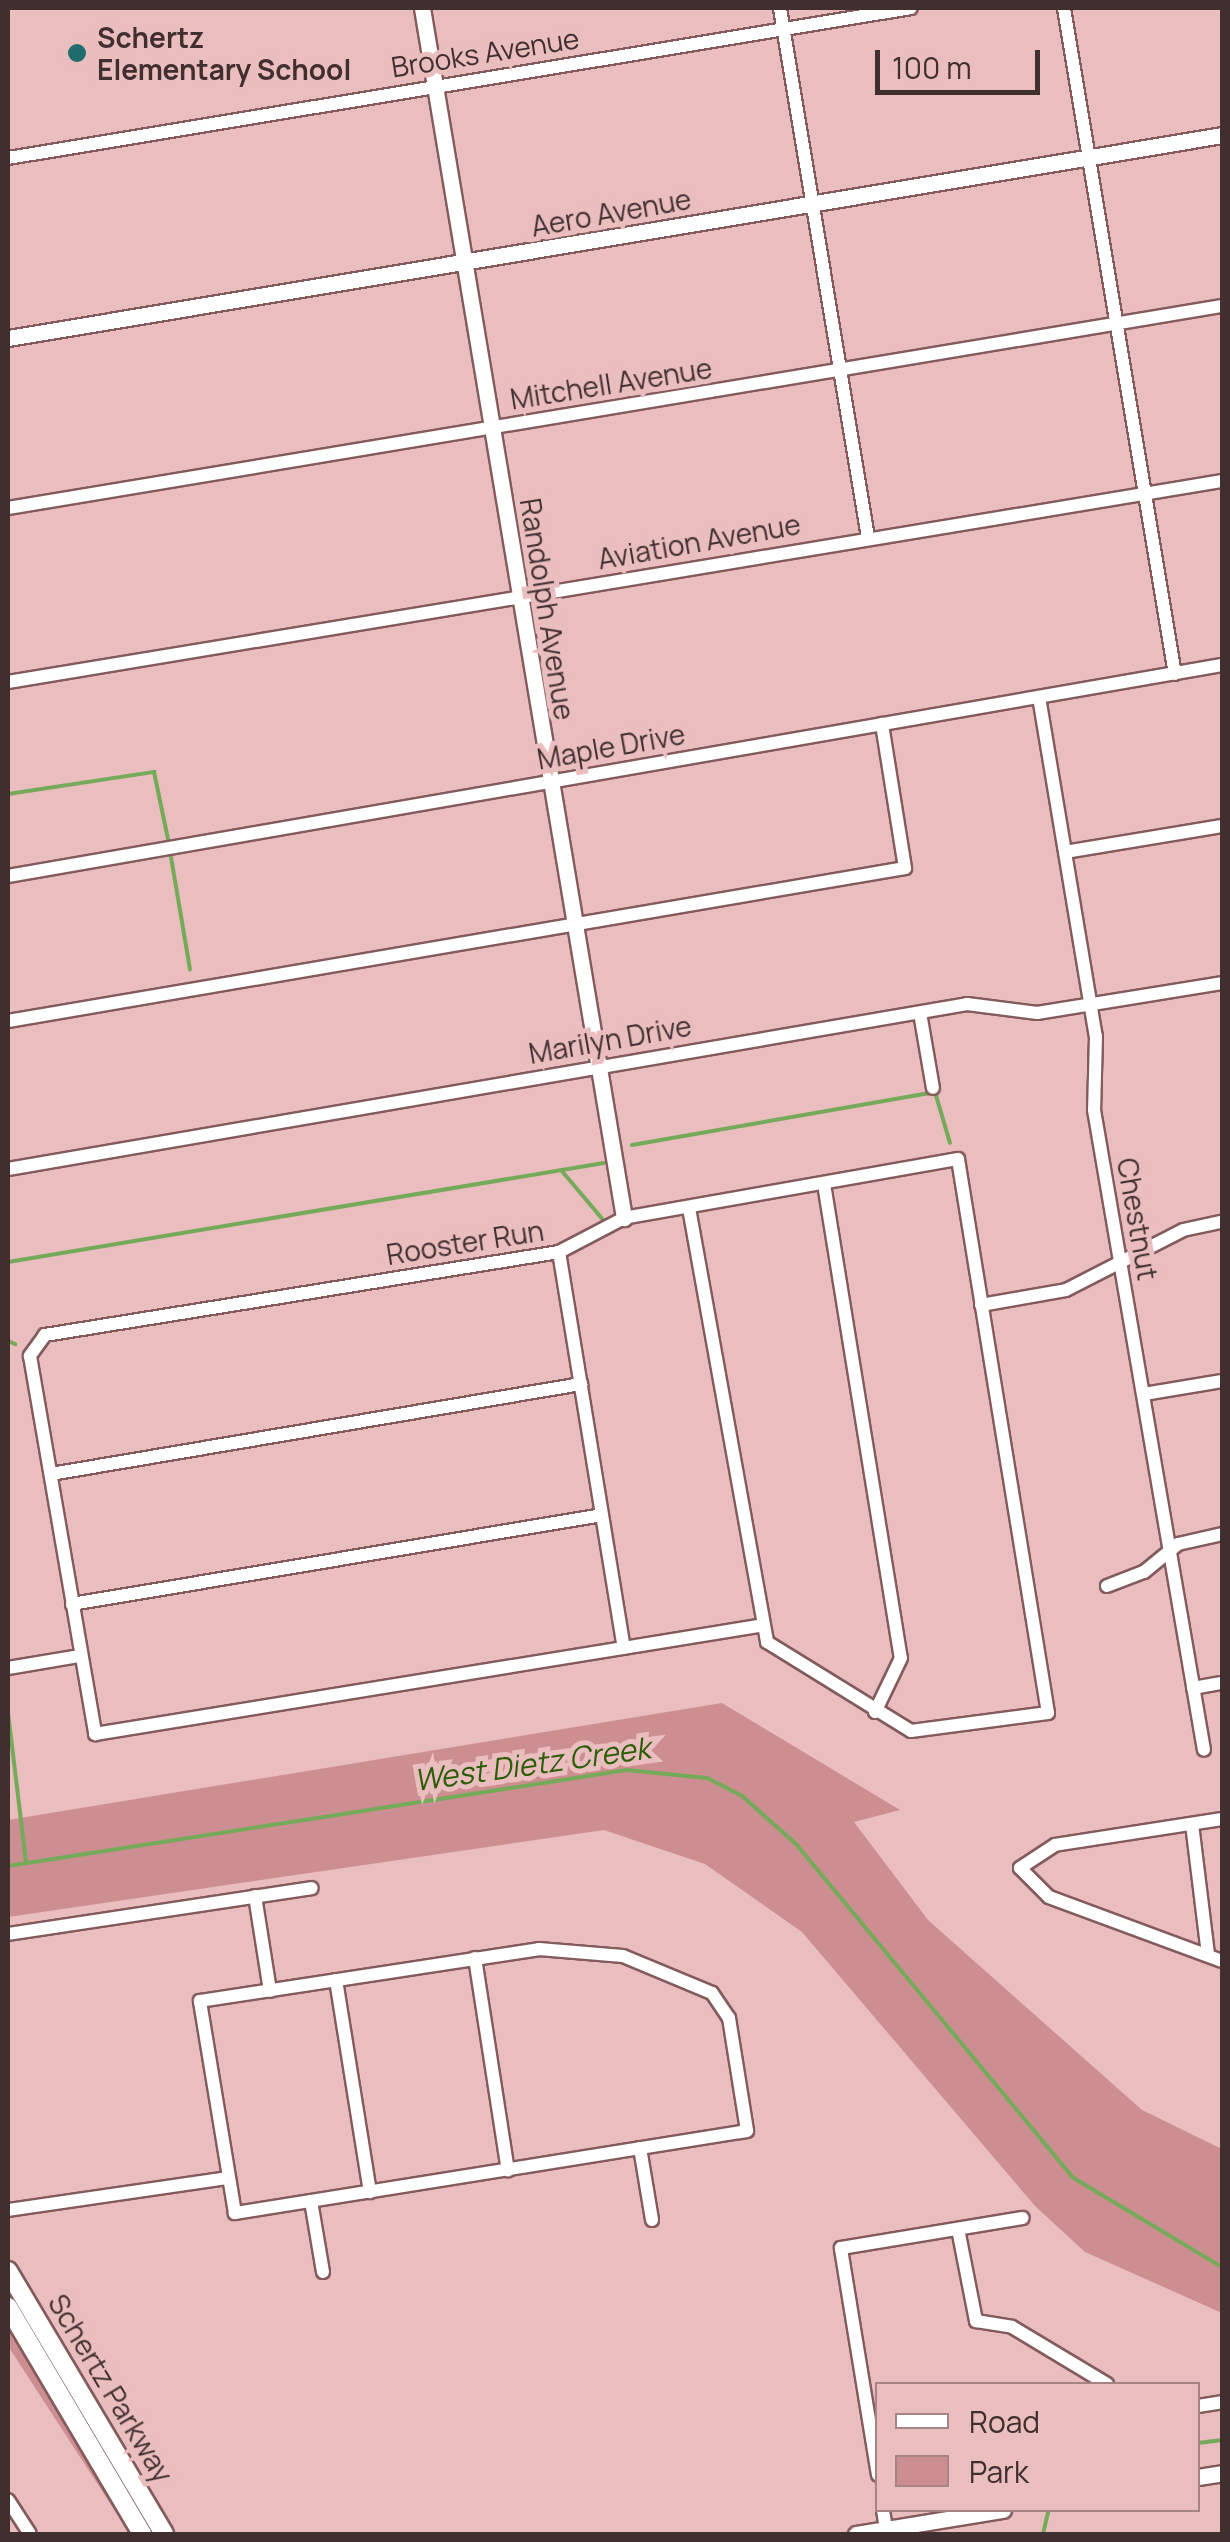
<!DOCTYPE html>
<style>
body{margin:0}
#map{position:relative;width:1230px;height:2542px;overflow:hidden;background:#eabdbf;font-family:Manrope,sans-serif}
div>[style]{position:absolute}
.green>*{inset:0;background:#cd8e91}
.stream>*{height:4px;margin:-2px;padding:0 2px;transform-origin:2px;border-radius:2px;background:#75aa5b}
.roads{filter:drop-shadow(2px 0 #835b5d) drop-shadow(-2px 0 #835b5d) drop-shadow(0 2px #835b5d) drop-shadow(0 -2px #835b5d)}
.minor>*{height:12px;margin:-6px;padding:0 6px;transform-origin:6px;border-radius:6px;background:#fff}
.tertiary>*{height:15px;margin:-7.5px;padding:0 7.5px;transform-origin:7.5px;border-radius:7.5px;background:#fff}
.secondary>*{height:18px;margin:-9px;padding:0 9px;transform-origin:9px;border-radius:9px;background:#fff}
.dots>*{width:28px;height:28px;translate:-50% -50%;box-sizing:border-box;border:5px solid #eabdbf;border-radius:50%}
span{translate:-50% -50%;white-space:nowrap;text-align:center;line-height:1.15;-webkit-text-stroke:10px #eabdbf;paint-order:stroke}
.poi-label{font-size:28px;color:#412f30;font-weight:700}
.left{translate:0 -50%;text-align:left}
.street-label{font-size:28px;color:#412f30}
.water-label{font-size:30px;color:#2c5d07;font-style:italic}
.frame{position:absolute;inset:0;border:10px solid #412f30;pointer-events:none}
.legend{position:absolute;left:875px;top:2382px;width:325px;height:130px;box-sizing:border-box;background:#eabdbf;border:2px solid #a68486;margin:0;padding:12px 18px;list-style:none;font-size:30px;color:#412f30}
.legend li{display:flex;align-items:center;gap:20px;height:50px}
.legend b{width:50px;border:2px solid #a68486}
.scale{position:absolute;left:875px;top:50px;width:165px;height:45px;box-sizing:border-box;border:5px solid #412f30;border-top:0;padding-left:12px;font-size:30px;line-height:35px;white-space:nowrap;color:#412f30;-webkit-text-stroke:8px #eabdbf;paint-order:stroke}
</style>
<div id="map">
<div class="green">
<div style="clip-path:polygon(722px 1703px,900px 1810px,854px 1822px,928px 1920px,1142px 2110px,1222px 2149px,1222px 2313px,1085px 2252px,1035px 2206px,802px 1932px,705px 1864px,604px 1830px,8px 1917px,8px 1820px)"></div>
<div style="clip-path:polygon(8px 2329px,127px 2525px,130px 2534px,8px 2346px)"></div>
</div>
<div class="stream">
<div style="left:8px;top:794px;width:148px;rotate:-8.6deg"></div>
<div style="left:154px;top:772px;width:68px;rotate:78.2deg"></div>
<div style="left:171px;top:857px;width:114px;rotate:80.4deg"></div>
<div style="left:632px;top:1145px;width:308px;rotate:-9.9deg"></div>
<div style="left:935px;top:1092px;width:53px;rotate:73.6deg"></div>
<div style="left:561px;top:1170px;width:68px;rotate:49.8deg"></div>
<div style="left:8px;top:1262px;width:604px;rotate:-9.43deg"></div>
<div style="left:8px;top:1341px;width:8px;rotate:23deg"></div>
<div style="left:8px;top:1713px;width:150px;rotate:83.1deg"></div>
<div style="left:8px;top:1866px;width:626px;rotate:-8.82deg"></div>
<div style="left:627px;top:1770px;width:80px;rotate:5.7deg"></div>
<div style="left:707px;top:1778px;width:38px;rotate:27deg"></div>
<div style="left:741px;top:1795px;width:74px;rotate:41.7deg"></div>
<div style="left:796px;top:1844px;width:433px;rotate:50.3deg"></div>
<div style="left:1072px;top:2177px;width:175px;rotate:31deg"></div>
<div style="left:1198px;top:2443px;width:24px;rotate:-7deg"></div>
<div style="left:1043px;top:2534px;width:23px;rotate:-77deg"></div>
</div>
<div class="roads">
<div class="minor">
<div style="left:780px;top:8px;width:537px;rotate:80.57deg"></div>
<div style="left:1064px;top:8px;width:675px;rotate:80.54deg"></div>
<div style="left:8px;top:158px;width:915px;rotate:-9.43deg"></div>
<div style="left:8px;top:508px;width:1231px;rotate:-9.45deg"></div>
<div style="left:8px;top:682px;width:1231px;rotate:-9.4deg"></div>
<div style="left:1039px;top:697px;width:344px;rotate:80.5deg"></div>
<div style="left:1096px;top:1036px;width:74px;rotate:91.5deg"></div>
<div style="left:1094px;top:1110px;width:649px;rotate:80.25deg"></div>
<div style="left:1065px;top:852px;width:159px;rotate:-9.4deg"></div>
<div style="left:8px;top:876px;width:1232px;rotate:-9.86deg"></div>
<div style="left:920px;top:1013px;width:76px;rotate:80.2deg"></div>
<div style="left:8px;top:1021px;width:910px;rotate:-9.68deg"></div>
<div style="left:905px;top:868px;width:146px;rotate:-99.1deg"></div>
<div style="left:8px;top:1169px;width:973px;rotate:-9.76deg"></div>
<div style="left:967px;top:1004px;width:71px;rotate:7.3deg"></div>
<div style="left:1037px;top:1013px;width:187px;rotate:-9.2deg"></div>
<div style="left:824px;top:1184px;width:480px;rotate:80.8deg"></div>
<div style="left:901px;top:1658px;width:60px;rotate:115.7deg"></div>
<div style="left:689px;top:1208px;width:441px;rotate:79.8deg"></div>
<div style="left:767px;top:1642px;width:169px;rotate:31.7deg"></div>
<div style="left:911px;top:1731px;width:138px;rotate:-7.5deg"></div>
<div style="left:1048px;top:1713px;width:561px;rotate:-99.23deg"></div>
<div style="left:958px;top:1159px;width:339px;rotate:170deg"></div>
<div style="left:624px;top:1218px;width:73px;rotate:152.4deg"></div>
<div style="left:559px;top:1252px;width:521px;rotate:170.83deg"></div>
<div style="left:45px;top:1335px;width:26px;rotate:126deg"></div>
<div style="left:30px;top:1356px;width:384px;rotate:80.2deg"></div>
<div style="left:95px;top:1734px;width:672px;rotate:-9.25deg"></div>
<div style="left:559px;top:1252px;width:401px;rotate:80.7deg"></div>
<div style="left:981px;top:1305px;width:86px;rotate:-10deg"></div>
<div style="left:1066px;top:1290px;width:131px;rotate:-27.1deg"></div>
<div style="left:1183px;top:1230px;width:40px;rotate:-12deg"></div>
<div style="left:1144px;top:1394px;width:79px;rotate:-9.5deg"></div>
<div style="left:51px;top:1474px;width:538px;rotate:-9.64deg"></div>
<div style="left:1107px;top:1586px;width:40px;rotate:-21deg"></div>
<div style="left:1144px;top:1572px;width:44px;rotate:-39.5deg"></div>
<div style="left:1178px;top:1544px;width:45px;rotate:-12.8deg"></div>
<div style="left:72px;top:1604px;width:537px;rotate:-9.53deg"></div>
<div style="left:8px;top:1668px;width:73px;rotate:-9.5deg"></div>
<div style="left:1193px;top:1688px;width:29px;rotate:-10deg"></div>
<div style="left:1222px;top:1819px;width:169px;rotate:171.2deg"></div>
<div style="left:1055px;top:1845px;width:42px;rotate:146.7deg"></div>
<div style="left:1020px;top:1868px;width:41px;rotate:45deg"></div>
<div style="left:1049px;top:1897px;width:184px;rotate:20.3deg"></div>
<div style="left:1192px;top:1824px;width:132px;rotate:83deg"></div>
<div style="left:255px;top:1896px;width:96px;rotate:81deg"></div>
<div style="left:8px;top:1934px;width:307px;rotate:-8.6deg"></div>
<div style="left:539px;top:1949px;width:84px;rotate:4.8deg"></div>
<div style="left:623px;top:1956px;width:96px;rotate:22.6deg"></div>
<div style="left:712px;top:1993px;width:30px;rotate:56deg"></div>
<div style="left:729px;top:2018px;width:114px;rotate:80.9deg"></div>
<div style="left:747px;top:2131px;width:519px;rotate:170.9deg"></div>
<div style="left:235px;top:2213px;width:215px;rotate:-99.4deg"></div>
<div style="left:200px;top:2001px;width:343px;rotate:-8.7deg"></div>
<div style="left:475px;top:1958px;width:215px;rotate:81.2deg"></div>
<div style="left:336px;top:1980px;width:215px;rotate:80.9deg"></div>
<div style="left:640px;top:2148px;width:73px;rotate:80.5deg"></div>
<div style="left:311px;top:2201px;width:72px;rotate:80.4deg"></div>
<div style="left:8px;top:2210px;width:222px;rotate:-8.3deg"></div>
<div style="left:958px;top:2229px;width:94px;rotate:78.9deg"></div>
<div style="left:976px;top:2321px;width:36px;rotate:9deg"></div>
<div style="left:1012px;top:2327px;width:111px;rotate:31deg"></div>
<div style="left:1198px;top:2406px;width:24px;rotate:-9deg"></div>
<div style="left:878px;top:2475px;width:230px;rotate:-99.3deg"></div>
<div style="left:841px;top:2248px;width:184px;rotate:-9.4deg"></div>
<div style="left:8px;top:2500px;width:40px;rotate:57.1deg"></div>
<div style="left:883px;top:2510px;width:19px;rotate:81deg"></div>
</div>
<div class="tertiary">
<div style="left:422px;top:8px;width:1227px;rotate:80.52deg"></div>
<div style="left:8px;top:338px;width:1231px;rotate:-9.49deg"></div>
<div style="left:1198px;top:2477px;width:24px;rotate:-9deg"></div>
<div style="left:856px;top:2534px;width:149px;rotate:-9.3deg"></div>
</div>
<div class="secondary">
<div style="left:8px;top:2271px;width:306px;rotate:59.3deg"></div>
<div style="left:8px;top:2307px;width:264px;rotate:59.4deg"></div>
</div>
</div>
<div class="dots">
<div style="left:77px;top:53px;background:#216d6d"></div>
</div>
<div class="poi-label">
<span class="left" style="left:97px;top:53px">Schertz<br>Elementary School</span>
</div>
<div class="street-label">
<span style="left:485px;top:52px;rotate:-9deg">Brooks Avenue</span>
<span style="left:611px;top:212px;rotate:-10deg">Aero Avenue</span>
<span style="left:611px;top:383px;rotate:-9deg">Mitchell Avenue</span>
<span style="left:699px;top:541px;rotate:-10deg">Aviation Avenue</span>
<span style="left:548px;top:609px;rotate:81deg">Randolph Avenue</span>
<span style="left:611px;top:746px;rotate:-10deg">Maple Drive</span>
<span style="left:610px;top:1039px;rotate:-10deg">Marilyn Drive</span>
<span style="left:1138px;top:1219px;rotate:80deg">Chestnut</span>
<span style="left:465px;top:1242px;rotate:-9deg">Rooster Run</span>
<span style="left:111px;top:2388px;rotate:59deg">Schertz Parkway</span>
</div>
<div class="water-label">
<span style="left:532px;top:1764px;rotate:-8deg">West Dietz Creek</span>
</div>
<div class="frame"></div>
<ul class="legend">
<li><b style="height:12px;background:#fff"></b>Road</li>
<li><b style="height:28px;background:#cd8e91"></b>Park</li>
</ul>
<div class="scale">100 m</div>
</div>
